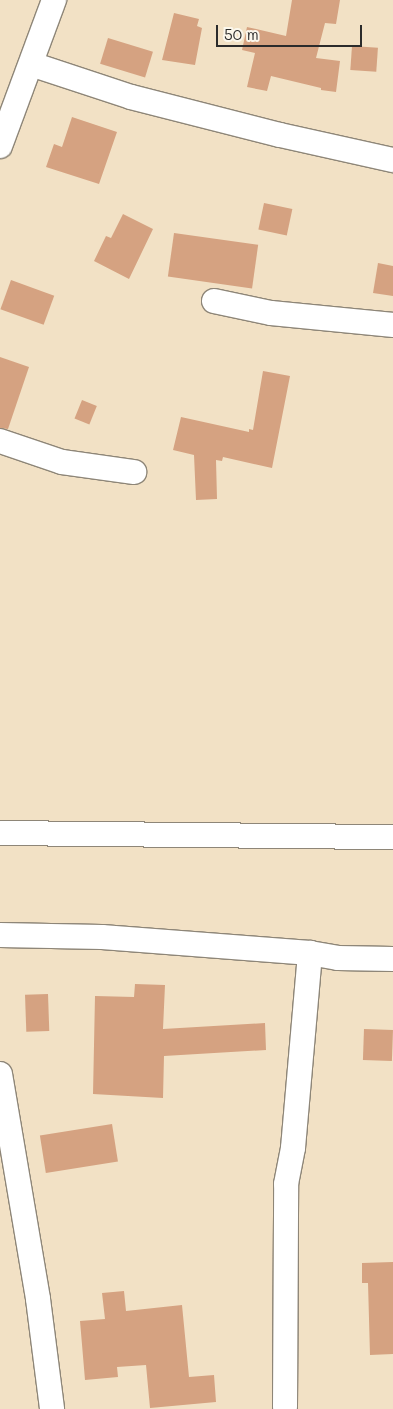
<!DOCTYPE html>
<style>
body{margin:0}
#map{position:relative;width:393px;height:1409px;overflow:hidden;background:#f2e1c5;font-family:Mali,sans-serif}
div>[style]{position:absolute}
.building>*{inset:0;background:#d5a281;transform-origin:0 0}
.roads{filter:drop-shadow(1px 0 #8e8678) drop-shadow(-1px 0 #8e8678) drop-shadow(0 1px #8e8678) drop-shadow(0 -1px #8e8678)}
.minor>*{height:24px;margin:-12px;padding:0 12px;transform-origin:12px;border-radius:12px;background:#fff}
span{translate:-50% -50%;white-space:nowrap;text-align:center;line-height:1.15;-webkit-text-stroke:4px #fbf7ec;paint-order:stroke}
.scale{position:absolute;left:216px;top:25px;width:146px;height:22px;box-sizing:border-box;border:2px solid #2b2b2b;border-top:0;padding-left:6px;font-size:15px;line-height:18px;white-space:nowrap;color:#2b2b2b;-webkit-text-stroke:4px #fbf7ec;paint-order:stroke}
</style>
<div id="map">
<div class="building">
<div style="clip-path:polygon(292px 0,340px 0,336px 24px,325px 23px,316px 58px,340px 61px,336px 92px,321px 90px,321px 88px,271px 76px,267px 91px,247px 87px,255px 53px,242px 50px,247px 27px,286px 36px)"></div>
<div style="clip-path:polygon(174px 13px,199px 19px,197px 26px,202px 28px,195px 65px,162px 60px)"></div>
<div style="left:108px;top:38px;width:47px;height:27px;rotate:17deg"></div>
<div style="left:352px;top:46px;width:26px;height:24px;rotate:4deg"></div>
<div style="clip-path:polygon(72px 117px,117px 132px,99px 184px,46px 167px,54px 144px,62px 147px)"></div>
<div style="left:264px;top:203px;width:29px;height:27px;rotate:12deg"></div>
<div style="clip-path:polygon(123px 214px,153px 229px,129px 279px,94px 261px,106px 236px,111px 238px)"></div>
<div style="left:174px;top:233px;width:85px;height:44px;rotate:8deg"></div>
<div style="clip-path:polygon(378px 263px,393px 266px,393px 296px,373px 293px)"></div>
<div style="left:11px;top:280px;width:46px;height:31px;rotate:20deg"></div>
<div style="clip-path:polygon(0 357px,29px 367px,8px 429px,0 428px)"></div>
<div style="clip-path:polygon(263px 371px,290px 376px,272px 468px,223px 457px,222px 461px,216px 460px,217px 499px,196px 500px,194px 455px,173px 450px,181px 417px,249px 432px,249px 429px,253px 430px)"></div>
<div style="left:82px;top:400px;width:16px;height:20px;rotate:22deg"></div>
<div style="clip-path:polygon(135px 984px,165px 985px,163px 1029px,265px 1023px,266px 1050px,164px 1056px,163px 1098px,93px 1094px,95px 996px,134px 997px)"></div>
<div style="left:48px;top:994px;width:37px;height:23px;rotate:88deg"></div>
<div style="left:364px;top:1029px;width:29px;height:31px;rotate:2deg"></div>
<div style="left:112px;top:1124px;width:38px;height:73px;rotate:81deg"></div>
<div style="clip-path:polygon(393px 1262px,393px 1354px,370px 1355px,368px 1283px,362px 1283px,362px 1263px)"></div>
<div style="clip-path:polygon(124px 1291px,126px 1311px,182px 1305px,189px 1377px,214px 1375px,216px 1402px,150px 1408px,146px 1365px,117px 1367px,118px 1377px,85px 1380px,80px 1321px,105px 1319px,102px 1293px)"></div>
</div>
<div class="roads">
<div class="minor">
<div style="left:31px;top:64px;width:105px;rotate:18.3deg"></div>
<div style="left:131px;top:97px;width:154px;rotate:14.3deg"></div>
<div style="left:280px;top:135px;width:116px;rotate:12.5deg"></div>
<div style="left:0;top:146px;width:156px;rotate:-69.7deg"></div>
<div style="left:214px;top:301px;width:58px;rotate:11.9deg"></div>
<div style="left:271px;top:313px;width:123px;rotate:5.6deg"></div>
<div style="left:0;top:441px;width:65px;rotate:18.7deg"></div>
<div style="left:62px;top:462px;width:73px;rotate:7.9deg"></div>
<div style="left:0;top:833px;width:393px;rotate:0.6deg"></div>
<div style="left:0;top:935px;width:102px;rotate:1.1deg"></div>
<div style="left:102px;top:937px;width:209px;rotate:4.4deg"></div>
<div style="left:310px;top:953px;width:28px;rotate:10deg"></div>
<div style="left:338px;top:958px;width:55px;rotate:1deg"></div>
<div style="left:0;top:1074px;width:228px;rotate:80.4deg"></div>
<div style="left:38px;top:1299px;width:111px;rotate:82.7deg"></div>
<div style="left:285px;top:1407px;width:223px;rotate:-89.7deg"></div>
<div style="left:286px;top:1184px;width:37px;rotate:-79deg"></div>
<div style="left:293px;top:1148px;width:196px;rotate:-85deg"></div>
</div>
</div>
<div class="scale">50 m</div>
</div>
